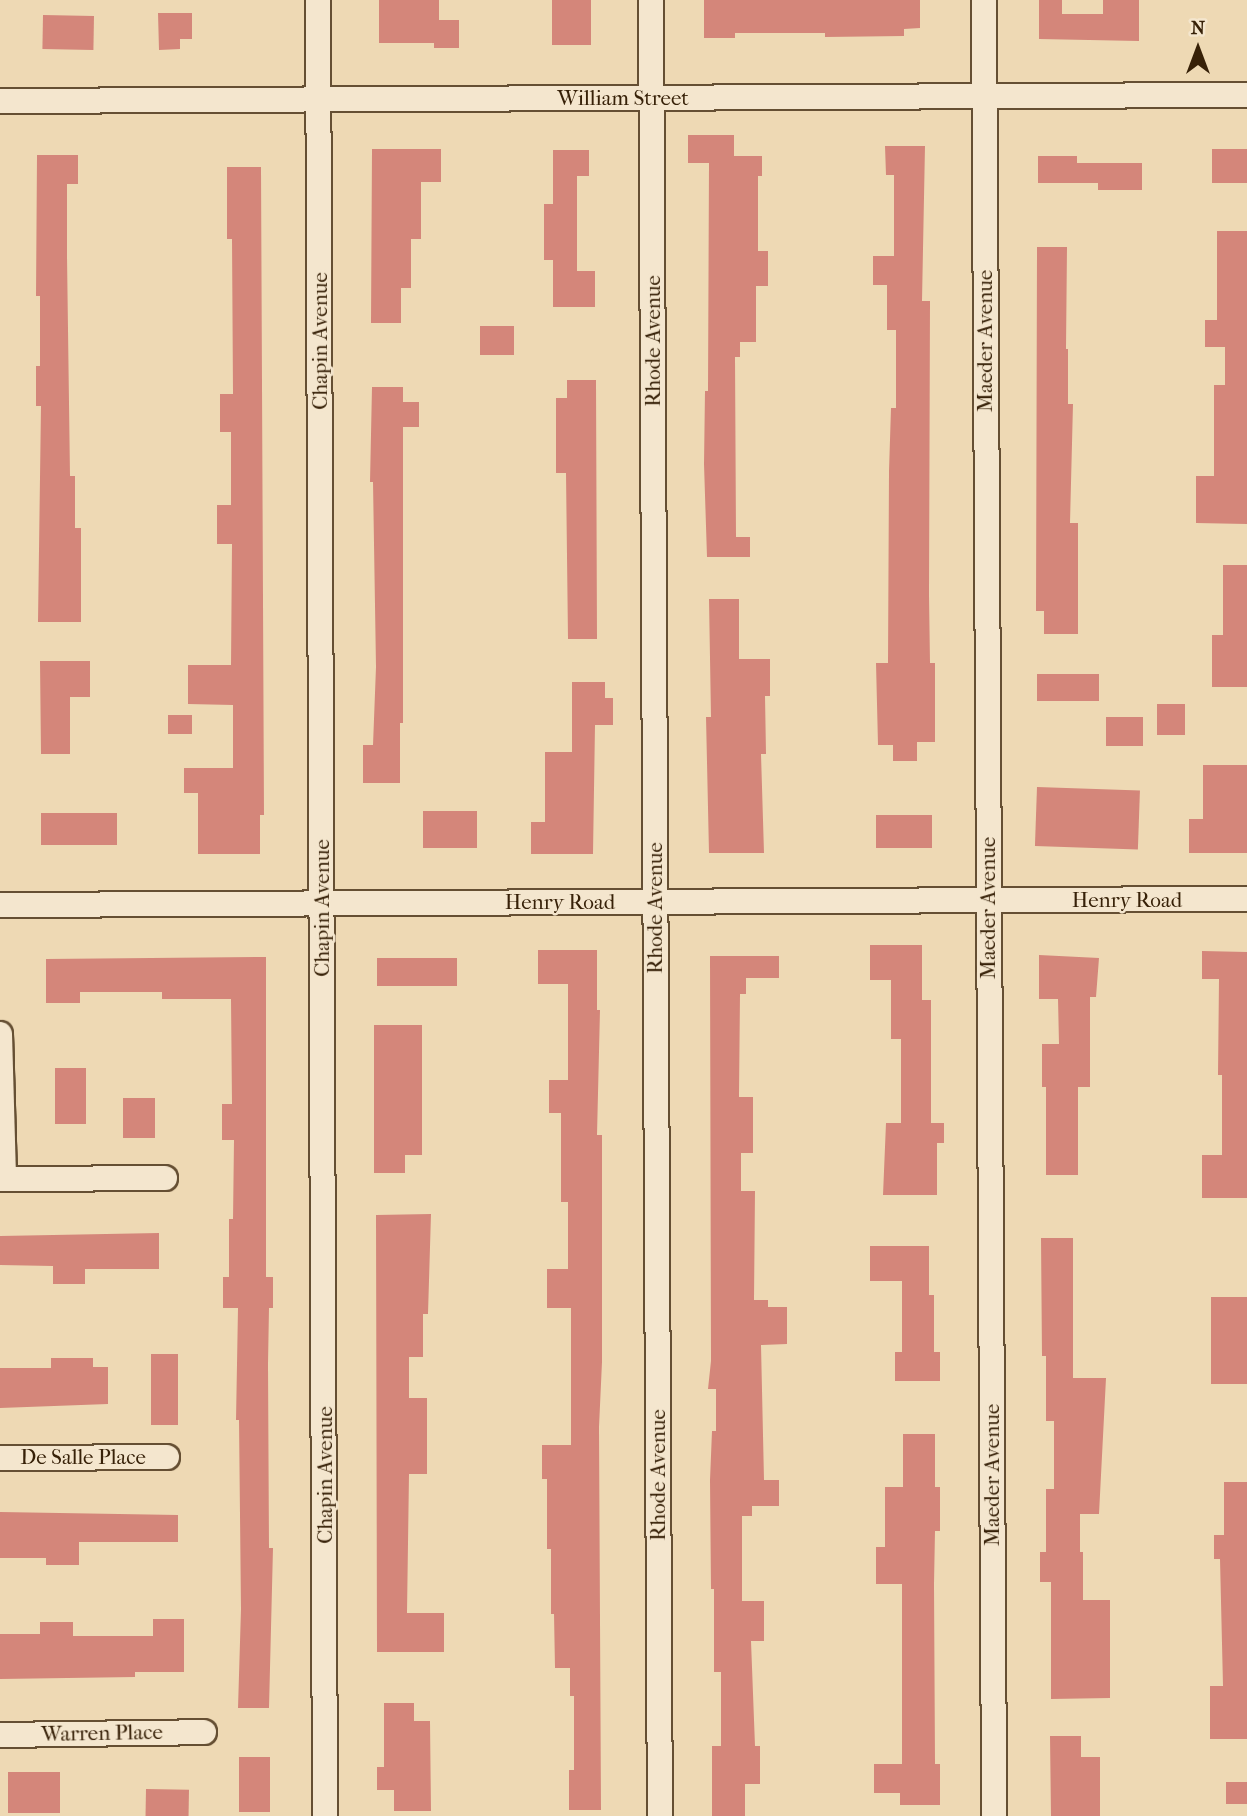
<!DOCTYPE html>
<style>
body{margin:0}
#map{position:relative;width:1247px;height:1816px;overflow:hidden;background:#eed9b4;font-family:"IM FELL French Canon",serif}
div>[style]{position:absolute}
.building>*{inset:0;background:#d4867a;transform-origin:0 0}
.roads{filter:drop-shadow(2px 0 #654f33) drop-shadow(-2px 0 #654f33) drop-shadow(0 2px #654f33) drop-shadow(0 -2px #654f33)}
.minor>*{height:24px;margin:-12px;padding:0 12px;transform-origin:12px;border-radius:12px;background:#f4e6ce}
span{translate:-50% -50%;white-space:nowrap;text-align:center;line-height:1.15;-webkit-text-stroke:5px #f4e6ce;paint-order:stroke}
.street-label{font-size:21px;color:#372108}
.north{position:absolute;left:1163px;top:14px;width:70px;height:70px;-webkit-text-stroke:5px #f4e6ce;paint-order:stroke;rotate:0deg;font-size:19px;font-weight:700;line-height:28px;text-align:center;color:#372108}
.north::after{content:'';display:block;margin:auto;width:24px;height:32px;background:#372108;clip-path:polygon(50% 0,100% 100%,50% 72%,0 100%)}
</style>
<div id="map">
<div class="building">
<div style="clip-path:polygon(379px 0,439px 0,439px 20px,459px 20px,459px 48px,434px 48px,434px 43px,379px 43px)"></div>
<div style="left:552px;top:0;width:39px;height:45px"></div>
<div style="clip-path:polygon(704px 0,920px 0,920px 28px,904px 29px,904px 36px,825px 37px,825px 33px,735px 33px,735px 38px,704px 38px)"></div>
<div style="clip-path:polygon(1039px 0,1062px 0,1062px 14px,1103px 14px,1103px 0,1139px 0,1139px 41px,1039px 39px)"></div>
<div style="clip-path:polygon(158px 13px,192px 13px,192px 39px,180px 39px,180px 49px,159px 50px)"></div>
<div style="left:43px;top:15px;width:51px;height:34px;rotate:1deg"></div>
<div style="clip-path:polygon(688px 135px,734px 135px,734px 156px,762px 156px,762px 176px,758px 176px,758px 251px,768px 251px,768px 286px,756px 286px,756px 342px,740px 342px,740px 357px,735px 357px,736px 537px,750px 537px,750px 557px,707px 557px,704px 464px,705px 391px,708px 391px,709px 163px,688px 163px)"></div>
<div style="clip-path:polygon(885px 146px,925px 146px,922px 301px,930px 301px,929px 595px,930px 663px,935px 663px,935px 742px,917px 742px,917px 761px,893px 761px,893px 745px,878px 745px,876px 663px,888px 663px,889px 471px,891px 408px,896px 408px,896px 330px,887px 330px,887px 285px,873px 285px,873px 256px,894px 256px,894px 175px,886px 175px)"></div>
<div style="clip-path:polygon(372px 149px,441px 149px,441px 182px,421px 182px,421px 239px,411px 239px,411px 288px,401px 288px,401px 323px,371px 323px)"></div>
<div style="left:1212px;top:149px;width:35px;height:34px"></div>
<div style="clip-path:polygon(553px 150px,589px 150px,589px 176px,577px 176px,577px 271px,595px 271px,595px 307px,553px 307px,553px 260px,544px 260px,544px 204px,553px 204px)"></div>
<div style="clip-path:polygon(37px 155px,78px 155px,78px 184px,67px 184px,67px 256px,70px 476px,75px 476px,75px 528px,81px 528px,81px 622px,38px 622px,41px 406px,36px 406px,36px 366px,40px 366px,40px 296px,36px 296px)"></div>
<div style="clip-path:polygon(1038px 156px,1077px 156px,1077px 163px,1142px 163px,1142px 190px,1098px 190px,1098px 183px,1038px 183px)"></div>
<div style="clip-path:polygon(227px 167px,261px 167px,264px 815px,260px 815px,260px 854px,198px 854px,198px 793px,184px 793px,184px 768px,233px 768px,233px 705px,188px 704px,188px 665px,231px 665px,232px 544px,217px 544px,217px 505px,231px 505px,231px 432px,220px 432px,220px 394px,233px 394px,232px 239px,227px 239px)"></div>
<div style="clip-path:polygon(1217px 231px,1247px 231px,1247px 524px,1196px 523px,1196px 476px,1214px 476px,1214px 385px,1225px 385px,1225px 347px,1205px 347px,1205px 320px,1217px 320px)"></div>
<div style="clip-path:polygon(1037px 247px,1067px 247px,1066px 349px,1068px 349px,1068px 404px,1073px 404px,1070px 523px,1078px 523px,1078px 634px,1044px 634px,1044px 611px,1036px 611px)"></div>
<div style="left:480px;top:326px;width:34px;height:29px"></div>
<div style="clip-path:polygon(567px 380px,596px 380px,597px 639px,568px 639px,566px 473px,556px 473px,556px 398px,567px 398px)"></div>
<div style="clip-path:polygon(372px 387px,403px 387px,403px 402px,419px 402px,419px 427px,403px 427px,403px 723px,400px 723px,400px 783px,363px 783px,363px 745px,373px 745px,376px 667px,373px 482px,370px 482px)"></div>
<div style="clip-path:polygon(1223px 565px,1247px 565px,1247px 687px,1212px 687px,1212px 635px,1223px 635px)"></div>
<div style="clip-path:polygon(709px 599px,739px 599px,739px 659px,770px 659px,770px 696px,765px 696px,766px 754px,761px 754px,764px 853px,709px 853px,706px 717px,711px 717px)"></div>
<div style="clip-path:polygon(40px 661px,90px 661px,90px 697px,70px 697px,70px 754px,41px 754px)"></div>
<div style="left:1037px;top:674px;width:62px;height:27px"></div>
<div style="clip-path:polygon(572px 682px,605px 682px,605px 698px,613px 698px,613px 725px,595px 725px,593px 854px,531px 854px,531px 822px,545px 822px,545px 752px,572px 752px)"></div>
<div style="left:1157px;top:704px;width:28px;height:31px"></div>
<div style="left:168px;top:715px;width:24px;height:19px"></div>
<div style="left:1106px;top:717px;width:37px;height:29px"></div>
<div style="clip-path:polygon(1203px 765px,1247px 765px,1247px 853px,1189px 853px,1189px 819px,1203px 819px)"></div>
<div style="left:1037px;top:787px;width:103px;height:59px;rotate:2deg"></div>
<div style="left:423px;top:811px;width:54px;height:37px"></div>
<div style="left:41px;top:813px;width:76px;height:32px"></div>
<div style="left:876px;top:815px;width:56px;height:33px"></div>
<div style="clip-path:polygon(870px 945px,922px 945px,922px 1000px,931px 1000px,931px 1123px,944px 1123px,944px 1143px,937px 1143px,937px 1195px,883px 1195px,886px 1123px,901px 1123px,901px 1039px,891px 1039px,891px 980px,870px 980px)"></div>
<div style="clip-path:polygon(538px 950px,597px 950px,597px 1010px,600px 1010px,597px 1135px,602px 1135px,602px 1362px,599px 1427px,601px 1810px,569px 1810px,569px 1770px,574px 1770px,574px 1696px,570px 1696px,570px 1668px,555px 1668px,554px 1614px,551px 1614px,551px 1549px,547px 1549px,547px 1479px,542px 1479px,542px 1445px,571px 1445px,571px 1308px,547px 1308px,547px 1269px,568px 1269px,568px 1202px,561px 1202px,561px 1113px,549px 1113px,549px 1080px,568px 1080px,568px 984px,538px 984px)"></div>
<div style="clip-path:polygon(1202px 951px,1247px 952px,1247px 1198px,1202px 1198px,1202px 1155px,1222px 1155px,1222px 1075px,1218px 1075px,1219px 979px,1202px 979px)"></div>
<div style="clip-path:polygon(1039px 955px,1099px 958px,1096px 997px,1090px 997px,1090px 1087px,1078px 1087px,1078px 1175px,1046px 1175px,1046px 1087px,1042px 1087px,1042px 1044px,1059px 1044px,1058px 999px,1039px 999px)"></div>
<div style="clip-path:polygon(710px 956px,779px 956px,779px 978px,746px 978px,746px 994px,740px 994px,739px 1097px,753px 1097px,753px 1153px,741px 1153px,741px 1191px,755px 1191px,754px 1300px,768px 1300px,768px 1307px,787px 1307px,787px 1344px,761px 1345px,764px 1480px,779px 1480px,779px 1506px,752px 1506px,752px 1516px,742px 1516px,742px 1601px,764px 1601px,764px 1641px,751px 1641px,755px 1746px,760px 1746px,760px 1784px,745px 1784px,745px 1816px,712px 1816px,712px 1746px,721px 1746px,721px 1672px,714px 1672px,714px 1589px,711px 1589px,710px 1480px,712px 1431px,716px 1431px,716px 1389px,708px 1389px,711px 1361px)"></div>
<div style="clip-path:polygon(266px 957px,266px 1277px,273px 1277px,273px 1308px,269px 1308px,268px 1364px,269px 1548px,273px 1548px,269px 1708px,238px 1708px,241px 1609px,239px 1420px,236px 1420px,238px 1308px,223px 1308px,223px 1277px,229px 1277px,229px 1219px,233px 1219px,234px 1140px,222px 1140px,222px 1104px,232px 1104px,231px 999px,162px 999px,162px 992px,80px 992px,80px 1003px,46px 1003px,46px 959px)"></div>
<div style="left:377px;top:958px;width:80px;height:28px"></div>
<div style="clip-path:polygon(374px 1025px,422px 1025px,422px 1155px,405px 1155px,405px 1173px,374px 1173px)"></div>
<div style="left:55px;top:1068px;width:31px;height:56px"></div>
<div style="left:123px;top:1098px;width:32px;height:40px"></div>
<div style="clip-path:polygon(431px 1214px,428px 1314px,423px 1314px,423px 1357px,409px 1357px,409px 1398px,427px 1398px,427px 1474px,409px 1474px,407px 1613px,444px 1613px,444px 1652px,377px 1652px,376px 1215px)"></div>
<div style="clip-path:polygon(159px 1233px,159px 1269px,85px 1269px,85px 1284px,53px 1284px,53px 1266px,0 1265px,0 1236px)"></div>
<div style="clip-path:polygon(1041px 1238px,1073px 1238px,1073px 1378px,1106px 1378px,1099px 1514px,1080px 1514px,1080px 1552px,1083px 1552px,1083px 1600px,1110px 1600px,1110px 1698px,1051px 1699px,1051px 1582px,1040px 1582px,1040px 1552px,1046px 1552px,1046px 1489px,1054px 1489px,1054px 1421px,1046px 1421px,1046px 1356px,1042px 1356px)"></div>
<div style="clip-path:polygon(870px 1246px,929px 1246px,929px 1295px,934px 1295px,934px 1352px,940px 1352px,940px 1381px,895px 1381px,895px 1352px,902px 1352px,902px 1281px,870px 1281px)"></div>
<div style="left:1211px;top:1297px;width:36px;height:87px"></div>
<div style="left:151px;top:1354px;width:27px;height:71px"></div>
<div style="clip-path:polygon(51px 1358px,93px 1358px,93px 1367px,108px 1367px,108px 1404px,0 1408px,0 1368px,51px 1368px)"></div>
<div style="clip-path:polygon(903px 1434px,935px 1434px,935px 1487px,940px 1487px,940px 1531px,935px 1531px,934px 1584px,935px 1764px,940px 1764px,940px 1805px,900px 1805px,900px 1793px,874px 1793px,874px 1764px,902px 1764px,902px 1584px,876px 1584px,876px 1547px,885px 1547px,885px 1487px,903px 1487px)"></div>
<div style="clip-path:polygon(1224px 1482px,1247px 1482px,1247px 1739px,1210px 1739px,1210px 1686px,1223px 1686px,1220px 1559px,1214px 1559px,1214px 1535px,1224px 1535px)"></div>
<div style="clip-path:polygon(0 1512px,178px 1515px,178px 1542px,79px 1542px,79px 1565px,46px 1565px,46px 1558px,0 1558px)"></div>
<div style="clip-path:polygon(153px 1619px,184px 1619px,184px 1672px,135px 1672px,135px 1677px,0 1679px,0 1634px,40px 1634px,40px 1622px,73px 1622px,73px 1636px,153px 1636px)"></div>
<div style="clip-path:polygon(384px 1703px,414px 1703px,414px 1721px,430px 1721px,431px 1811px,394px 1811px,394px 1790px,377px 1790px,377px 1767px,384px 1767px)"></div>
<div style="clip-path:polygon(1050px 1736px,1081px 1736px,1081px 1757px,1100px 1757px,1100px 1816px,1051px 1816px)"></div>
<div style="left:239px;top:1757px;width:31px;height:55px"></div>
<div style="left:8px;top:1772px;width:52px;height:41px"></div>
<div style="left:1226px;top:1782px;width:21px;height:22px"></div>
<div style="left:146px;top:1789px;width:43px;height:27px;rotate:1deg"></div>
</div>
<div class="roads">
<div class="minor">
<div style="left:318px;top:0;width:1816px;rotate:89.78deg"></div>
<div style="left:651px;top:0;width:1816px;rotate:89.72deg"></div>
<div style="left:984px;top:0;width:1816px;rotate:89.68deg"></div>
<div style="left:0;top:101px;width:1247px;rotate:-0.28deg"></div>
<div style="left:0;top:905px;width:1247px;rotate:-0.28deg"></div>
<div style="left:0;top:1034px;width:145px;rotate:88.4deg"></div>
<div style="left:0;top:1179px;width:165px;rotate:-0.3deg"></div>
<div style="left:0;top:1458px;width:167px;rotate:-0.3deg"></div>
<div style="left:0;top:1735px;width:204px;rotate:-0.8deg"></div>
</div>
</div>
<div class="street-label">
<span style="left:623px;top:98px">William Street</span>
<span style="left:320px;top:341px;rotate:-90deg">Chapin Avenue</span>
<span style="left:653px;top:341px;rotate:-90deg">Rhode Avenue</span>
<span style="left:985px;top:341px;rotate:-90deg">Maeder Avenue</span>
<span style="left:1127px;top:900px">Henry Road</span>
<span style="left:560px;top:902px">Henry Road</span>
<span style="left:322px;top:908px;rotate:-90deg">Chapin Avenue</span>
<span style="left:655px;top:908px;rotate:-90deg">Rhode Avenue</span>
<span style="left:988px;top:908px;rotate:-90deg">Maeder Avenue</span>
<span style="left:83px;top:1457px">De Salle Place</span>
<span style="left:325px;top:1475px;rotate:-90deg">Chapin Avenue</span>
<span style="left:658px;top:1475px;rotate:-90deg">Rhode Avenue</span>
<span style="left:992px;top:1475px;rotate:-90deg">Maeder Avenue</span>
<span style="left:102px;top:1733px;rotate:-1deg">Warren Place</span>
</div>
<div class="north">N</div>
</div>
